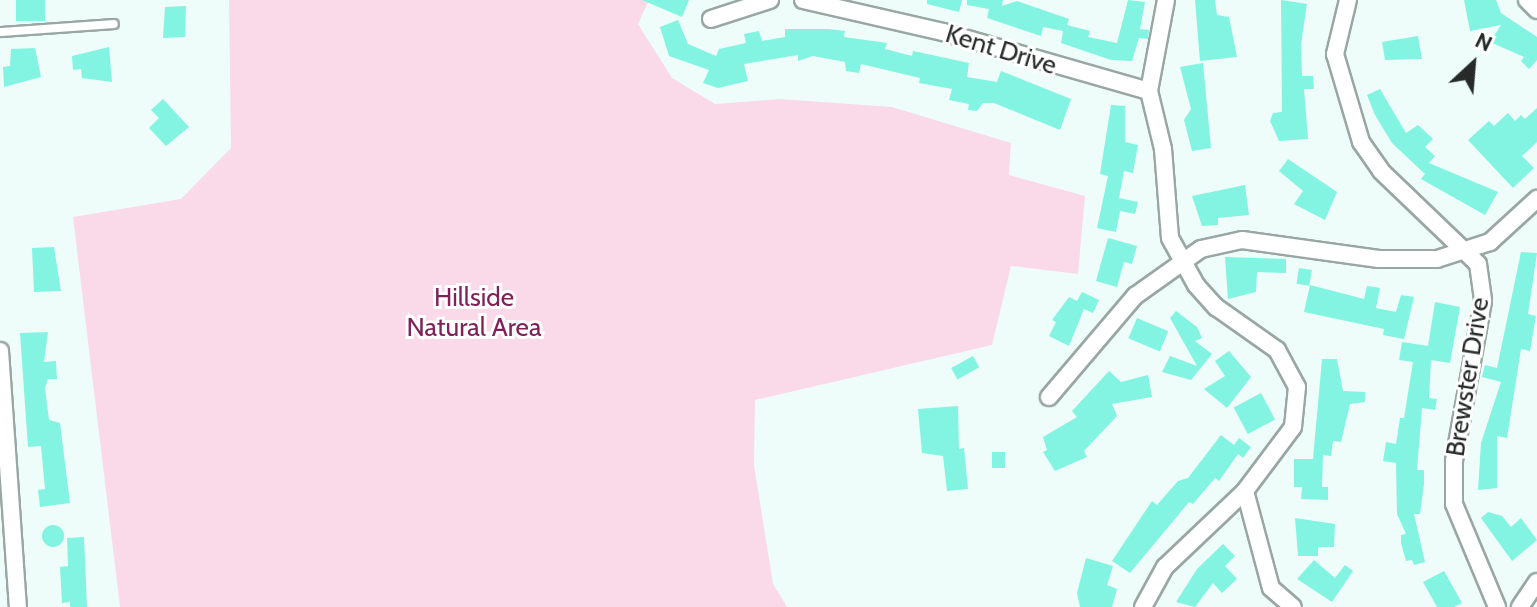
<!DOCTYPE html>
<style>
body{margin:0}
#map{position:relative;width:1537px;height:607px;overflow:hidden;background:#eefdfa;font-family:Cabin,sans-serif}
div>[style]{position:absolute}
.green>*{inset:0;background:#fadae8}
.building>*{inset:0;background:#82f4e1;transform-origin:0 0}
.round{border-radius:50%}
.roads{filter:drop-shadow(2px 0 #99a7a4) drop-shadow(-2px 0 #99a7a4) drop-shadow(0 2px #99a7a4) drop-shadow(0 -2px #99a7a4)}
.lane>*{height:8px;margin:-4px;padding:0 4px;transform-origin:4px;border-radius:4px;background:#fff}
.street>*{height:16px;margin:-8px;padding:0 8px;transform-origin:8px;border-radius:8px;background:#fff}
span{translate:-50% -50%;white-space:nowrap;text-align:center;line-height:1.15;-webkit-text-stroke:6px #fff;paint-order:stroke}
.street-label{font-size:26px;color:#262b2a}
.park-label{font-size:26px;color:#7f2258}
.north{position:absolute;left:1433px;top:24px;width:80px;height:80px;-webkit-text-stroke:6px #fff;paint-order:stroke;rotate:26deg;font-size:22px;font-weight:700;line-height:32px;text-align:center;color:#262b2a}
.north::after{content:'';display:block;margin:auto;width:28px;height:36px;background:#262b2a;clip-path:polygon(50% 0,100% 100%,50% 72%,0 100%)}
</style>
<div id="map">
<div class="green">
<div style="clip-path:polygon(229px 0,649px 0,638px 24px,672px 78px,715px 104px,780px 99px,892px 107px,1011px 143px,1009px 175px,1085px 196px,1078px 274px,1011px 266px,992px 345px,755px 400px,754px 465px,773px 584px,787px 607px,120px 607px,73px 217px,181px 199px,231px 148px)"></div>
</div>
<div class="building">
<div style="left:16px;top:0;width:29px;height:21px"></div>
<div style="clip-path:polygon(642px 0,689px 0,682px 17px)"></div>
<div style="clip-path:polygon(927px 0,962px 0,959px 12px,927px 4px)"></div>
<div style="clip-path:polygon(967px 0,1003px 0,1002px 6px,1017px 1px,1069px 19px,1067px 25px,1090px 31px,1088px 37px,1117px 43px,1128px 0,1145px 2px,1140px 29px,1149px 30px,1148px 39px,1139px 38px,1132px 61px,1111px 60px,1061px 43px,1063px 31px,1043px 27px,1041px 36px,987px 18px,989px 9px,967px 5px)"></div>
<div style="clip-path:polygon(1195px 0,1215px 0,1217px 15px,1229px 17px,1237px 57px,1200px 61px)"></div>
<div style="clip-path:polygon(1281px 0,1307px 4px,1301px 44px,1302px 76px,1313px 76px,1314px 89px,1304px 89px,1308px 139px,1279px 141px,1270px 121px,1273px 113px,1282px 112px)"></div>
<div style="clip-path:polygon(1464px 0,1496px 0,1501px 13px,1537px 37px,1537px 60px,1529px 69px,1521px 61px,1524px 57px,1490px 42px,1501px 25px,1470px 31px)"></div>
<div style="clip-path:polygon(186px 6px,185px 37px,163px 38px,165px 7px)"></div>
<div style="clip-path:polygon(678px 20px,688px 44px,716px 56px,719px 49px,746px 43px,744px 34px,759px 31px,762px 41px,785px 37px,785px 29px,829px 29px,845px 31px,844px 37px,887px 43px,885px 49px,912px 56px,913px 51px,969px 63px,967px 77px,997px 82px,1001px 71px,1071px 99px,1060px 130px,994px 103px,983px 103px,977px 111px,968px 110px,969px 104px,949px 100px,952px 89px,919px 83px,920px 78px,861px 64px,859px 73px,846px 71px,845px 62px,813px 56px,798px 61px,798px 55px,744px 64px,748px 81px,718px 88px,703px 83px,709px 70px,669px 56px,660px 27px)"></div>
<div style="clip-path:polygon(1418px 36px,1422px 59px,1385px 60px,1382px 42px)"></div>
<div style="clip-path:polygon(109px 47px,112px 82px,82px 78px,81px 69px,73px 70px,72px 56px)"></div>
<div style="clip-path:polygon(35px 48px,41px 77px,4px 87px,3px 67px,10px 66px,11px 49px)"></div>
<div style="clip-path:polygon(1203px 63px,1211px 148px,1192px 151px,1184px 120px,1191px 109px,1180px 67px)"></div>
<div style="clip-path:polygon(1380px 89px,1406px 133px,1418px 125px,1433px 139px,1425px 147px,1435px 156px,1429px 163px,1498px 192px,1485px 215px,1421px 179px,1425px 174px,1392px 143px,1375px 115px,1367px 95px)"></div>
<div style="clip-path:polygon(163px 99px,189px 127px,166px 146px,149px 128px,159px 118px,151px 110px)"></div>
<div style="clip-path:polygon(1111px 105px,1125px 106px,1125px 142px,1138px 145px,1133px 173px,1124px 171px,1119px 198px,1138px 202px,1135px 214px,1120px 211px,1116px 232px,1097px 228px,1108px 176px,1100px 174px)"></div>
<div style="clip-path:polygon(1537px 108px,1537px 142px,1522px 156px,1534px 168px,1513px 188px,1468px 140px,1489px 121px,1494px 126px,1508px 113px,1515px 121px,1521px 115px,1525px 119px)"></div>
<div style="clip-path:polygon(1288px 159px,1337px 192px,1325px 220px,1294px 204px,1303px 191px,1279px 171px)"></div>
<div style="clip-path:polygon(1245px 185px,1249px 215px,1218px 218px,1218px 225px,1202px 226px,1192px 196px)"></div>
<div style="clip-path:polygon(1108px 238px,1137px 246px,1132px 264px,1124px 262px,1117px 287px,1096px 281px)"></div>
<div style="clip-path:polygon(54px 247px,61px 291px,34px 292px,32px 248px)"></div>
<div style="clip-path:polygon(1521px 252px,1537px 253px,1528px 314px,1536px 316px,1530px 351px,1521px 349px,1507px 438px,1497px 436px,1497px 488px,1478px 490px,1481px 443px,1501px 382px,1482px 377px,1485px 365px,1497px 368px)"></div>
<div style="clip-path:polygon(1225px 257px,1286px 259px,1286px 273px,1257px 272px,1256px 292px,1228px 299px)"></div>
<div style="left:1299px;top:268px;width:13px;height:16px;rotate:9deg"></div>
<div style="clip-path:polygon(1310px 285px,1364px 299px,1367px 286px,1380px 288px,1376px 308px,1396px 312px,1401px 295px,1414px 297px,1404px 339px,1383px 335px,1384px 329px,1304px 312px)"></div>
<div style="clip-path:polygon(1082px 292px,1099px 300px,1093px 313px,1084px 309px,1069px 346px,1049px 336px,1056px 322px,1052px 320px,1069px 297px,1077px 301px)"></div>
<div style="clip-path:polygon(1435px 302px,1460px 307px,1450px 363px,1431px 360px,1429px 398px,1437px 399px,1435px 410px,1422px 408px,1417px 470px,1424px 470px,1424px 484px,1420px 514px,1414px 514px,1425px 562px,1414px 565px,1412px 560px,1406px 561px,1401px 543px,1401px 535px,1406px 534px,1397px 514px,1396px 463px,1383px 461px,1386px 442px,1396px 444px,1400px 418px,1404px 418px,1413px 362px,1399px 360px,1402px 342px,1428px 346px)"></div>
<div style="clip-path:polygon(1176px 311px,1197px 327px,1202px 338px,1195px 341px,1212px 354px,1191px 380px,1162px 372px,1170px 356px,1197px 366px,1170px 318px)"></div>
<div style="left:1137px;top:318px;width:34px;height:22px;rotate:23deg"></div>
<div style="clip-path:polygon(48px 332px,44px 362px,56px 361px,57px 379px,48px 379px,45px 388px,49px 420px,60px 423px,70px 503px,40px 507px,38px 490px,45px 489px,41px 446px,28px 447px,20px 333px)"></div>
<div style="clip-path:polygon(1229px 351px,1251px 377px,1227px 408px,1204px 389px,1225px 376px,1215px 361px)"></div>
<div style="left:973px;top:356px;width:13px;height:25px;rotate:61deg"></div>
<div style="clip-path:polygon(1322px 359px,1337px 359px,1343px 391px,1365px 392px,1365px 402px,1350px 404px,1341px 442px,1333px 441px,1331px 456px,1323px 455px,1322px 487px,1328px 487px,1328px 500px,1301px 499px,1302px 487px,1294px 487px,1294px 459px,1313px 459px)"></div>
<div style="clip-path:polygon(1109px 371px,1121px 382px,1148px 375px,1152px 397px,1112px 404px,1117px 416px,1084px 451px,1087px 457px,1055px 471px,1043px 452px,1047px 450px,1043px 437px,1077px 417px,1072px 411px)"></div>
<div style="left:1261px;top:393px;width:30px;height:31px;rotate:62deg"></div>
<div style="clip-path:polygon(958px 406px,959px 449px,964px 448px,968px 489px,947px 491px,943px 456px,922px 453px,918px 409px)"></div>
<div style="clip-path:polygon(1221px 435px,1234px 445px,1239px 438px,1251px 447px,1243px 458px,1238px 454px,1219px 481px,1215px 478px,1193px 504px,1189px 502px,1130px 573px,1112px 561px,1152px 501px,1157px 505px,1178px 481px,1188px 478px)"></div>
<div style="left:992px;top:452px;width:13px;height:16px"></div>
<div style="clip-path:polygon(1488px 512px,1502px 516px,1511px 527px,1521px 518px,1537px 540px,1512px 561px,1481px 518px)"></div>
<div style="clip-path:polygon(1295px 518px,1335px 524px,1334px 547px,1318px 547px,1318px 556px,1298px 556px)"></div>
<div class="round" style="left:42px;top:525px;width:22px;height:22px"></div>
<div style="clip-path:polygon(84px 537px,87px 607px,70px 607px,70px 602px,62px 603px,60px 567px,68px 566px,67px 538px)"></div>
<div style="clip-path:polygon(1223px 544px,1235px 556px,1225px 566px,1237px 579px,1222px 593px,1213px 583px,1195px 607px,1176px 602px,1197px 569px)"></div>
<div style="clip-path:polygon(1086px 558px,1113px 566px,1107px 585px,1117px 589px,1112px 607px,1080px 607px,1077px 593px)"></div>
<div style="clip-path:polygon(1314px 560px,1335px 578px,1345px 565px,1353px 571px,1332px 602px,1297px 579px)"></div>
<div style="clip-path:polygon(1444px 571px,1462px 603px,1454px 607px,1437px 607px,1423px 582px)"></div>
</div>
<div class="roads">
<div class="lane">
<div style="left:0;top:32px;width:114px;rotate:-4deg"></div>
</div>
<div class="street">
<div style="left:803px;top:0;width:144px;rotate:12.9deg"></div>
<div style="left:943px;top:32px;width:214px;rotate:16deg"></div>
<div style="left:1166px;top:0;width:93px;rotate:100.6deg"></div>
<div style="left:1149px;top:91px;width:60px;rotate:76.4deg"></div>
<div style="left:1163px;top:149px;width:89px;rotate:85.5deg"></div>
<div style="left:1170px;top:238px;width:54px;rotate:61deg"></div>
<div style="left:1196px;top:285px;width:30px;rotate:48deg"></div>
<div style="left:1216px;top:307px;width:75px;rotate:35.2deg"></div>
<div style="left:1277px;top:350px;width:42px;rotate:61.6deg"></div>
<div style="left:1297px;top:387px;width:40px;rotate:95.7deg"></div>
<div style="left:1293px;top:427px;width:80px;rotate:126.9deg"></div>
<div style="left:1245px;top:491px;width:100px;rotate:75deg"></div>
<div style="left:1271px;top:588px;width:29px;rotate:41deg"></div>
<div style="left:1348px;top:0;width:56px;rotate:103.5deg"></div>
<div style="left:1335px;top:54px;width:92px;rotate:73.5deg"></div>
<div style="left:1361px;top:142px;width:35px;rotate:55deg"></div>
<div style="left:1381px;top:171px;width:134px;rotate:43.8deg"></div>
<div style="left:1478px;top:264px;width:37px;rotate:82deg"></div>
<div style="left:1483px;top:301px;width:163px;rotate:100.3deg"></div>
<div style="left:1454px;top:461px;width:43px;rotate:90deg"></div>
<div style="left:1454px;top:504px;width:112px;rotate:67.3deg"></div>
<div style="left:1527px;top:0;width:14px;rotate:45deg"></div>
<div style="left:711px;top:19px;width:62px;rotate:-17.9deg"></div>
<div style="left:0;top:351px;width:257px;rotate:86deg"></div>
<div style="left:1049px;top:397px;width:133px;rotate:-49.6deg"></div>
<div style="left:1135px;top:296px;width:81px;rotate:-35.5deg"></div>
<div style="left:1201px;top:249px;width:42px;rotate:-12.4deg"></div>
<div style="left:1242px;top:240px;width:138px;rotate:7.9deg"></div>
<div style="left:1379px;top:259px;width:58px"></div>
<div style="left:1437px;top:259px;width:56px;rotate:-17.8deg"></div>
<div style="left:1490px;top:242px;width:64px;rotate:-42.5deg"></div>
<div style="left:1143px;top:607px;width:46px;rotate:-61.2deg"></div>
<div style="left:1165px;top:567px;width:110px;rotate:-43.5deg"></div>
<div style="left:1520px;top:607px;width:30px;rotate:-56deg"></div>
</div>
</div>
<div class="street-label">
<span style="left:1001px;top:50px;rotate:17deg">Kent Drive</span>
<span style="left:1468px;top:377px;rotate:-81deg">Brewster Drive</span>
</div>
<div class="park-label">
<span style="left:474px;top:313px">Hillside<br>Natural Area</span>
</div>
<div class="north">N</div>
</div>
